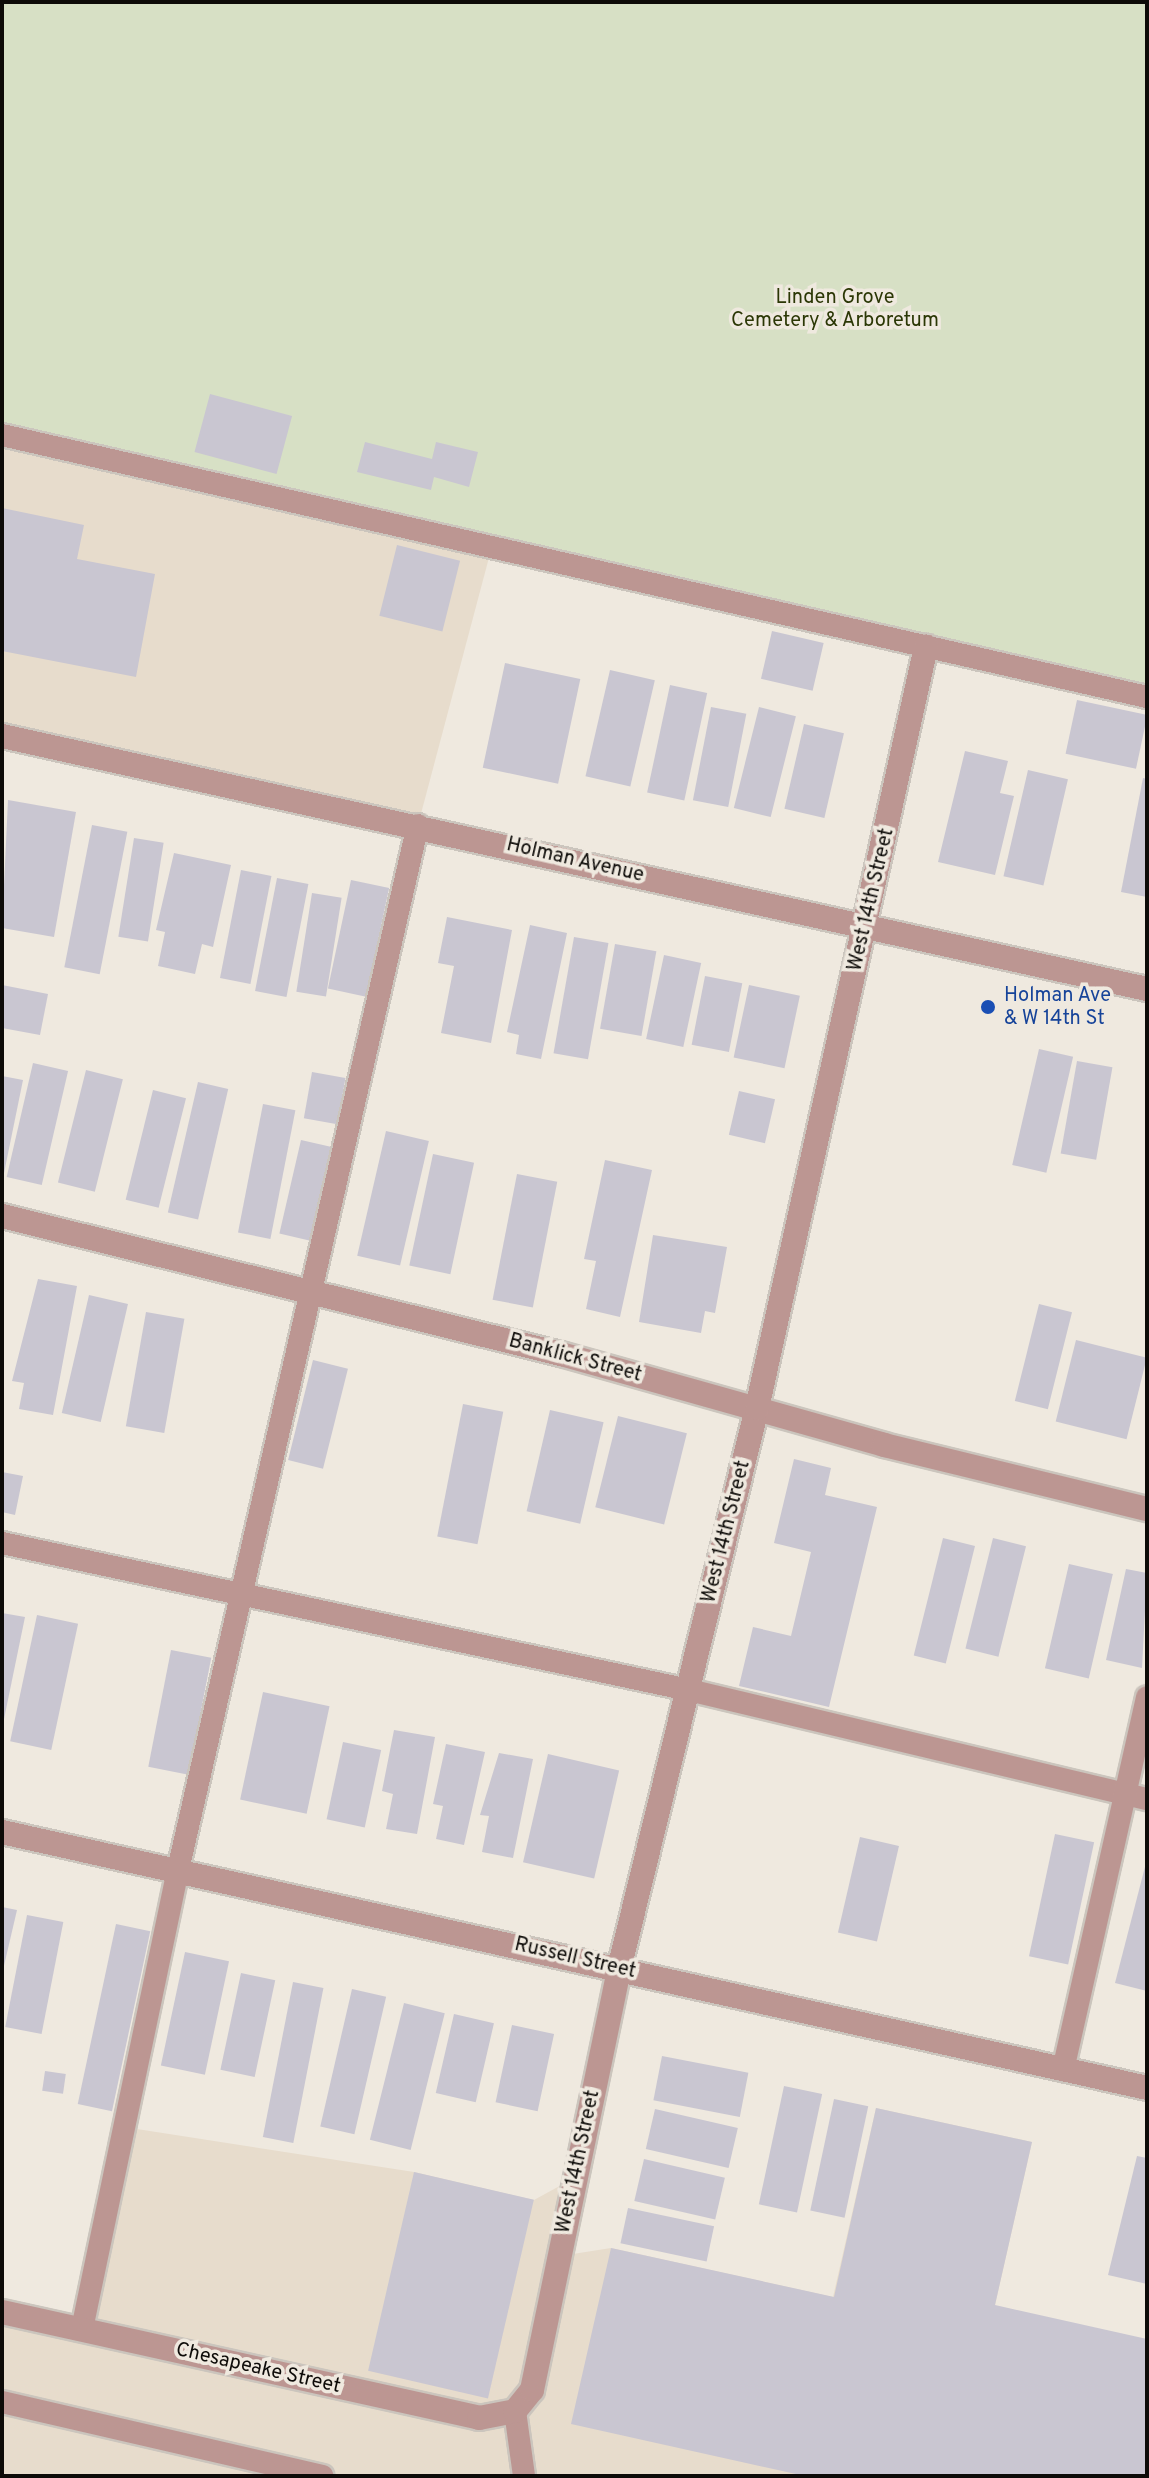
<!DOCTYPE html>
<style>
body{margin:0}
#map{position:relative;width:1149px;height:2478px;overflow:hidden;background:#efe9df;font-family:Overpass,sans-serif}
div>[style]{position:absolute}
.built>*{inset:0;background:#e7dccc}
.green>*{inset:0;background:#d7e0c5}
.building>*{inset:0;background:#c9c6d1;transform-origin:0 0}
.roads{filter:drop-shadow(2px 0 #cbc5bd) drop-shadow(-2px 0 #cbc5bd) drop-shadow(0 2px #cbc5bd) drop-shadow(0 -2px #cbc5bd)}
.service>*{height:22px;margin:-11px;padding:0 11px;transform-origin:11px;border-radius:11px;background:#bc9692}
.minor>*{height:24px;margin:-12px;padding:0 12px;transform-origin:12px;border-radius:12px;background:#bc9692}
.tertiary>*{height:24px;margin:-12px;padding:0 12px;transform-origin:12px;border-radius:12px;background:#bc9692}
.dots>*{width:22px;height:22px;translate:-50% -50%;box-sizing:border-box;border:4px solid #efe9df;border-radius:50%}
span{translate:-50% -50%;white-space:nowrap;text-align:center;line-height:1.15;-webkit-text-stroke:7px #efe9df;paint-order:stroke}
.park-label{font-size:20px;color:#2b3705}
.street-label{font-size:20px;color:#0d0b08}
.transit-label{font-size:20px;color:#164399}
.left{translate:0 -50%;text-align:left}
.frame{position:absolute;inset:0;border:4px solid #0d0b08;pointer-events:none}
</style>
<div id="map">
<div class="built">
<div style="clip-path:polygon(2px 435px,491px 550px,418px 825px,2px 736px)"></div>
<div style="clip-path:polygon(876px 2108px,1032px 2142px,995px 2305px,1147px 2476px,2px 2476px,2px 2312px,82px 2329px,124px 2127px,414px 2172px,534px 2200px,576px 2177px,560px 2256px,611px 2248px,833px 2297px)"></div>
</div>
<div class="green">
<div style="clip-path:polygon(2px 2px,1147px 2px,1147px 697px,2px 435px)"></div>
</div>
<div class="building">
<div style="left:210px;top:394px;width:85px;height:60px;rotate:15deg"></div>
<div style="clip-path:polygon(365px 442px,432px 459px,436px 442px,478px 452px,469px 487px,434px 477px,431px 490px,357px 472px)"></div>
<div style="clip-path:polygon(2px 508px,84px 525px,77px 559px,155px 574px,136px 677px,2px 651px)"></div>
<div style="left:397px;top:545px;width:65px;height:73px;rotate:14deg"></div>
<div style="left:772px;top:631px;width:53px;height:49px;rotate:13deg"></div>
<div style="left:505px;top:663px;width:77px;height:107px;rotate:12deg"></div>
<div style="left:610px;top:670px;width:46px;height:109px;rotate:13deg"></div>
<div style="left:670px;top:685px;width:38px;height:110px;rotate:12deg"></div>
<div style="left:1077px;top:700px;width:72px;height:55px;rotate:12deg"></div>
<div style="left:711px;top:707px;width:36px;height:95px;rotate:11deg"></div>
<div style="left:759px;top:707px;width:38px;height:104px;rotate:14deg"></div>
<div style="left:804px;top:724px;width:41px;height:87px;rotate:13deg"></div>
<div style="clip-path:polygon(965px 751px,1008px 761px,1000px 793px,1014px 796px,995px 875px,938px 862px)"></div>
<div style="left:1028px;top:770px;width:41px;height:109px;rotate:13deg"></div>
<div style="clip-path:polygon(1143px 778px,1147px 779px,1147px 897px,1121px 892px)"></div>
<div style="clip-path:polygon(8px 800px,76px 812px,54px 937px,2px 928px)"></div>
<div style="left:92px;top:825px;width:36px;height:145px;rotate:11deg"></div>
<div style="left:134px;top:838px;width:30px;height:100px;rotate:9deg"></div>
<div style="clip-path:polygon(174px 853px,231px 865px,213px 947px,202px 944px,195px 974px,158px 966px,165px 932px,156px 930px)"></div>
<div style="left:241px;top:870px;width:31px;height:110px;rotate:11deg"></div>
<div style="left:277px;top:878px;width:32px;height:115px;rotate:11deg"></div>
<div style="left:351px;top:880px;width:39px;height:111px;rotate:12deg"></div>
<div style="left:312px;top:893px;width:30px;height:100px;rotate:9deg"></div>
<div style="clip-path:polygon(447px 917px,512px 930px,491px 1043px,441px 1033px,454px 966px,438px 963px)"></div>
<div style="clip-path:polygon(530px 925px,567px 933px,541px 1059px,516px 1054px,519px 1035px,507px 1032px)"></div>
<div style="left:574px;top:937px;width:35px;height:118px;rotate:10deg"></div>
<div style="left:615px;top:944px;width:42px;height:86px;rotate:10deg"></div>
<div style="left:664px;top:955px;width:38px;height:86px;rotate:12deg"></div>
<div style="left:705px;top:976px;width:38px;height:70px;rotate:11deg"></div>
<div style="clip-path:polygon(2px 985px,48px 994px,40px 1035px,2px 1028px)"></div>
<div style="left:749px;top:985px;width:52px;height:74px;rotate:12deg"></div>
<div style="left:1039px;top:1049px;width:35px;height:119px;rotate:13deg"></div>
<div style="left:1077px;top:1061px;width:36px;height:94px;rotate:10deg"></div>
<div style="left:33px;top:1063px;width:36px;height:117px;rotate:13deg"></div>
<div style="left:86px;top:1070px;width:38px;height:116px;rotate:14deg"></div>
<div style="left:312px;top:1072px;width:34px;height:47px;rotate:10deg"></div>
<div style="clip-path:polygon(2px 1076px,23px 1080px,3px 1178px,2px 1178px)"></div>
<div style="left:198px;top:1082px;width:31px;height:134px;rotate:13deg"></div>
<div style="left:153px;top:1090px;width:34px;height:113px;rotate:14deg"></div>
<div style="left:739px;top:1091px;width:37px;height:45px;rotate:13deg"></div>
<div style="left:263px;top:1104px;width:33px;height:131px;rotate:11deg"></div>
<div style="left:386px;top:1131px;width:44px;height:128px;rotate:13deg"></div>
<div style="left:301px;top:1140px;width:36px;height:96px;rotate:13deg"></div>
<div style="left:433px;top:1154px;width:42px;height:114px;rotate:12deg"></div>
<div style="clip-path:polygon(605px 1160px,652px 1170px,620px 1317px,586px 1309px,596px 1261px,584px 1259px)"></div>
<div style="left:517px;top:1174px;width:41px;height:128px;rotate:11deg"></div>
<div style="clip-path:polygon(653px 1235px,727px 1247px,715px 1313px,705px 1311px,701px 1333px,639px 1322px)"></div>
<div style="clip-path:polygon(38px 1279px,77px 1286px,53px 1415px,19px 1409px,24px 1383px,12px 1381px)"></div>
<div style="left:89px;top:1295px;width:40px;height:121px;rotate:13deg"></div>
<div style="left:1039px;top:1304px;width:34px;height:100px;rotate:14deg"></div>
<div style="left:146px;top:1312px;width:39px;height:116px;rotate:10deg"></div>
<div style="left:1076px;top:1340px;width:73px;height:84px;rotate:14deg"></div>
<div style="left:313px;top:1360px;width:36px;height:103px;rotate:14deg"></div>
<div style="left:463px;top:1404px;width:41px;height:135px;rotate:11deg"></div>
<div style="left:550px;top:1410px;width:55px;height:104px;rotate:13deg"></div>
<div style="left:618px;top:1416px;width:71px;height:94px;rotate:14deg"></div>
<div style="clip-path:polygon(794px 1459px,831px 1468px,825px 1495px,877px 1507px,829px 1707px,739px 1686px,753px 1627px,791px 1636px,811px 1552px,774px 1543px)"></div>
<div style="clip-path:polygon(2px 1472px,23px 1476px,15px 1515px,2px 1512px)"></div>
<div style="left:943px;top:1538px;width:33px;height:121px;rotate:14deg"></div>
<div style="left:993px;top:1538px;width:34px;height:114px;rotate:14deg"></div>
<div style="left:1069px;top:1564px;width:45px;height:107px;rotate:13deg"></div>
<div style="clip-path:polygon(1126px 1569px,1147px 1573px,1142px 1668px,1106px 1660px)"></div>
<div style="clip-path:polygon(2px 1613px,25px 1617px,3px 1724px,2px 1723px)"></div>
<div style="left:37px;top:1615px;width:42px;height:129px;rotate:12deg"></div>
<div style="left:171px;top:1650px;width:41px;height:119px;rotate:11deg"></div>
<div style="left:263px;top:1692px;width:68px;height:110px;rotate:12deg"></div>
<div style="clip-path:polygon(394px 1730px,435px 1737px,417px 1834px,386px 1829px,393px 1794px,382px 1791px)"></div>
<div style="left:343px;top:1742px;width:39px;height:79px;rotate:12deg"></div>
<div style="clip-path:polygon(446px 1744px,485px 1752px,464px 1845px,436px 1839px,443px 1806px,433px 1804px)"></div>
<div style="clip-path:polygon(499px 1753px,533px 1759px,513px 1858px,482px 1852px,489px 1816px,480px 1815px)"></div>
<div style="left:548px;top:1754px;width:73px;height:111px;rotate:13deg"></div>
<div style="left:1055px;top:1834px;width:40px;height:125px;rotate:12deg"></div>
<div style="left:860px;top:1837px;width:40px;height:98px;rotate:13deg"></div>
<div style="clip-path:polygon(1147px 1859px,1147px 1991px,1115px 1983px)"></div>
<div style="clip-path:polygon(2px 1907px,17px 1910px,3px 1970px,2px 1970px)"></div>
<div style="left:27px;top:1915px;width:37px;height:114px;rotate:11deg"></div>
<div style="left:116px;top:1924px;width:35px;height:184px;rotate:12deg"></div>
<div style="left:185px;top:1952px;width:45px;height:116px;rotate:12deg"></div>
<div style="left:241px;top:1973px;width:35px;height:99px;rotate:12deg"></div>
<div style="left:293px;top:1982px;width:31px;height:158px;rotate:11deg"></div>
<div style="left:352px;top:1989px;width:35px;height:141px;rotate:13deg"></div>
<div style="left:404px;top:2003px;width:42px;height:141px;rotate:14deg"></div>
<div style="left:454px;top:2014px;width:41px;height:81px;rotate:13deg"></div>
<div style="left:512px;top:2025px;width:43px;height:79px;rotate:12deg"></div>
<div style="left:662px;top:2056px;width:88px;height:45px;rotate:11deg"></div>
<div style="left:45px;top:2071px;width:21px;height:20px;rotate:8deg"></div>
<div style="left:784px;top:2086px;width:39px;height:121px;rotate:12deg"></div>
<div style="left:834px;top:2099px;width:35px;height:114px;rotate:12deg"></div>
<div style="clip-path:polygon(876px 2108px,1032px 2142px,995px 2305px,1147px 2339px,1147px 2476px,805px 2476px,571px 2424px,611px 2248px,834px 2297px)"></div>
<div style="left:655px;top:2109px;width:85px;height:41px;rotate:13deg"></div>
<div style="clip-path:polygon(1137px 2156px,1147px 2158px,1147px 2284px,1108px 2275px)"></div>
<div style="left:644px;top:2159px;width:83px;height:43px;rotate:13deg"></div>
<div style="left:414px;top:2172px;width:123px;height:204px;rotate:13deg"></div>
<div style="left:628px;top:2208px;width:88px;height:36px;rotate:12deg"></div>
</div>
<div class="roads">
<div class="service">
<div style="left:2px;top:435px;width:1175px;rotate:12.89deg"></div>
<div style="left:2px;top:1543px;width:703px;rotate:12.08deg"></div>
<div style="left:689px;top:1690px;width:471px;rotate:13.4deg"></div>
<div style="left:1063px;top:2070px;width:382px;rotate:-77.3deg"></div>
<div style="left:82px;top:2329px;width:469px;rotate:-78.2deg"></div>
<div style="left:178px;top:1870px;width:1072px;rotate:-77.07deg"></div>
<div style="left:2px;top:2402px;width:329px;rotate:13deg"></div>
<div style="left:515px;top:2411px;width:66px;rotate:82.1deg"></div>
</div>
<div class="minor">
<div style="left:2px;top:736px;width:1173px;rotate:12.46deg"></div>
<div style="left:2px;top:1216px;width:576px;rotate:13.87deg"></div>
<div style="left:561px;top:1354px;width:336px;rotate:15.7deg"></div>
<div style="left:884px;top:1445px;width:271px;rotate:13.7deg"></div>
<div style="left:2px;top:2312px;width:489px;rotate:12.5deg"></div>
<div style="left:479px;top:2418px;width:37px;rotate:-11deg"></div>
<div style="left:515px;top:2411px;width:27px;rotate:-51deg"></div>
<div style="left:532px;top:2390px;width:430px;rotate:-78.3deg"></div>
<div style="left:619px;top:1969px;width:578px;rotate:-76.18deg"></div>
<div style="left:757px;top:1408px;width:780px;rotate:-77.48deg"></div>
</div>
<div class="tertiary">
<div style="left:2px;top:1832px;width:1173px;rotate:12.6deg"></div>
</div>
</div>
<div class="dots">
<div style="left:988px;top:1007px;background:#1a4fb4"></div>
</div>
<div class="park-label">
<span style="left:835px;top:310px">Linden Grove<br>Cemetery &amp; Arboretum</span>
</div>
<div class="street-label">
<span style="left:575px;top:861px;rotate:13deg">Holman Avenue</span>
<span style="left:872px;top:900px;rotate:-77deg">West 14th Street</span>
<span style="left:575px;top:1359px;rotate:15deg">Banklick Street</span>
<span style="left:727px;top:1532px;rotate:-76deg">West 14th Street</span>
<span style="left:575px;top:1959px;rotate:13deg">Russell Street</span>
<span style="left:579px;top:2162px;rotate:-78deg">West 14th Street</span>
<span style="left:258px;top:2369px;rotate:13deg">Chesapeake Street</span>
</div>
<div class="transit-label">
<span class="left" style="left:1004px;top:1008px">Holman Ave<br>&amp; W 14th St</span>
</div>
<div class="frame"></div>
</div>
